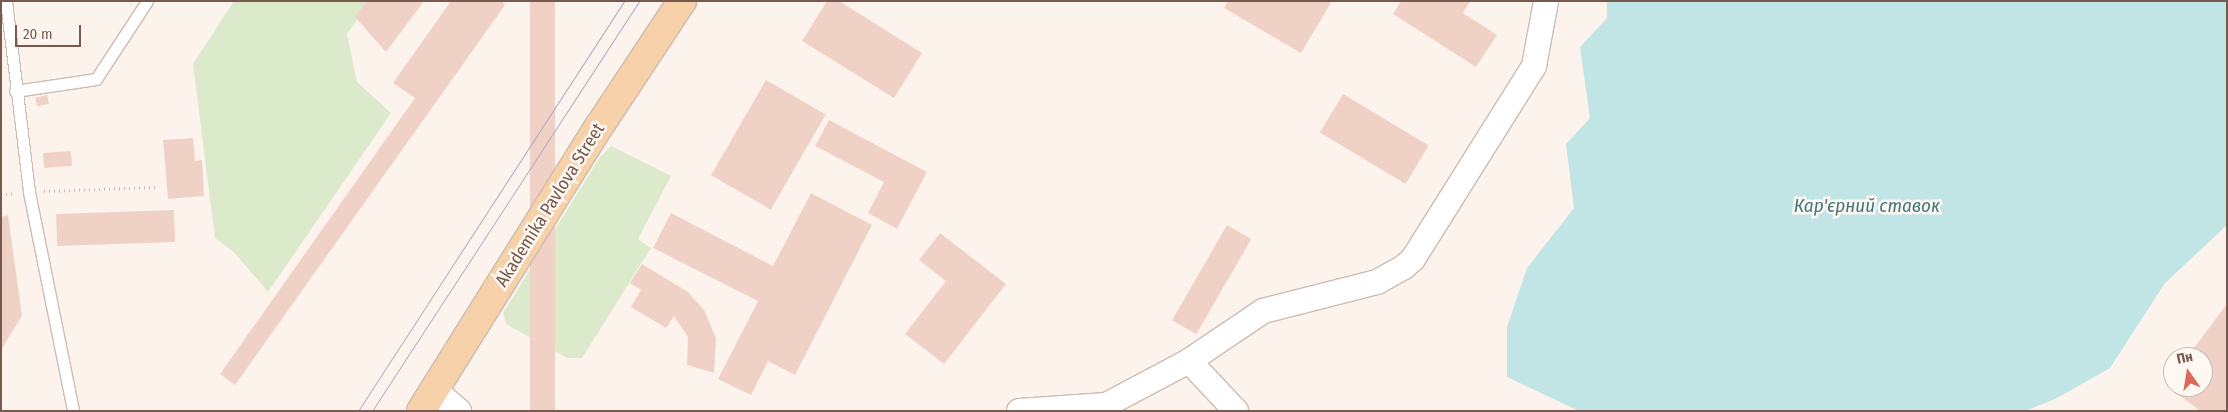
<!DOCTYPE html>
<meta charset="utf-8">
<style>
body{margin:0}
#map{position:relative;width:2228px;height:412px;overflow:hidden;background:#fcf4ec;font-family:"Fira Sans Condensed",sans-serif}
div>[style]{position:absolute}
.green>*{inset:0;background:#daeaca}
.water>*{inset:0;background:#c1e4e5}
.building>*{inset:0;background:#f0d1c5;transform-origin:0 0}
.path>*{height:3px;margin-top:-1.5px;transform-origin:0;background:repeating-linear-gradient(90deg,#d6b4a7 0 1px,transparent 0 5px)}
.roads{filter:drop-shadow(1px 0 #cebbb1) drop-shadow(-1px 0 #cebbb1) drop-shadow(0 1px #cebbb1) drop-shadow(0 -1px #cebbb1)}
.service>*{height:11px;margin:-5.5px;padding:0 5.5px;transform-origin:5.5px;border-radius:5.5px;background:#fff}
.minor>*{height:24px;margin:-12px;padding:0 12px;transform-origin:12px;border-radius:12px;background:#fff}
.primary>*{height:28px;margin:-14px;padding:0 14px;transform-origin:14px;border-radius:14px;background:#f6d1a9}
.tram>*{height:1px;margin:-0.5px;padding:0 0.5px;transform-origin:0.5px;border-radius:0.5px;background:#b6a9c7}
span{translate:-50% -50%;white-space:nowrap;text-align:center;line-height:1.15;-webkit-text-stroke:5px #fef8f3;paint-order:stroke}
.street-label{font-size:18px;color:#77594f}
.water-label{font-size:19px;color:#43777a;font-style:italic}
.frame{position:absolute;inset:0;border:2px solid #77594f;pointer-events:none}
.north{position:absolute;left:2163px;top:347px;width:50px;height:50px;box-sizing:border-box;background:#fef8f3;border:1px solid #c8b8b1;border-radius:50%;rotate:347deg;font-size:14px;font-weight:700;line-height:20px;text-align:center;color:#77594f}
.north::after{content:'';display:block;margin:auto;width:18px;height:22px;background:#de6859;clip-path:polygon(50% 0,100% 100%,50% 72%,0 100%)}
.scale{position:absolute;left:15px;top:25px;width:66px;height:22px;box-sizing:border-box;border:2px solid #77594f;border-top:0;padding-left:6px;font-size:15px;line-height:18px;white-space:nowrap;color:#77594f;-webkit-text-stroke:4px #fef8f3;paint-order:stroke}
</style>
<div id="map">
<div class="green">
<div style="clip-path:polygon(234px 1px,370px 1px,347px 34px,357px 82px,391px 113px,268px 292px,234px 252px,215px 238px,193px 64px)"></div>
<div style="clip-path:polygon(611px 146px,671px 176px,638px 239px,651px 248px,582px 358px,567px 358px,506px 324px,503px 313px,600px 157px)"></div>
</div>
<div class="water">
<div style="clip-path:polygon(1607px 1px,2227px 1px,2227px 225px,2165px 283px,2110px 368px,2055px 399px,2025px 411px,1579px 411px,1507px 377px,1507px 327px,1527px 268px,1574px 208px,1566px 144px,1590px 118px,1580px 47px,1607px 18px)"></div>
</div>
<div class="building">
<div style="clip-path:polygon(367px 1px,424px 1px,386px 52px,355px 17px)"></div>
<div style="clip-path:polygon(451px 1px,502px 1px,505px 5px,235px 385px,220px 374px,415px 98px,393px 83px)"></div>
<div style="left:530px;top:1px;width:25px;height:499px"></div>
<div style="clip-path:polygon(827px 1px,839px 1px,922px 53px,894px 98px,802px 41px)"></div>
<div style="clip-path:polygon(1228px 1px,1332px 1px,1301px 53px,1224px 8px)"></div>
<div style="clip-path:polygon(1401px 1px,1470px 1px,1463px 13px,1497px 35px,1476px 67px,1393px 14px)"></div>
<div style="left:766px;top:80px;width:69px;height:110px;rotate:30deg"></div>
<div style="left:1343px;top:94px;width:100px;height:45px;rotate:31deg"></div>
<div style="left:47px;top:95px;width:9px;height:12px;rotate:77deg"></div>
<div style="clip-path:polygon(829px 120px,927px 172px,897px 229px,868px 213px,884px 182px,815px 146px)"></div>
<div style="clip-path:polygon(193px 138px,195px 161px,202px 160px,204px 196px,168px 199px,163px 140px)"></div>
<div style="left:71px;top:151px;width:15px;height:28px;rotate:86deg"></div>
<div style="clip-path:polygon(811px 193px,872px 225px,795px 375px,768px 361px,751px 395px,718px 379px,758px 301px,653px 248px,671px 213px,773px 266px)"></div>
<div style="left:174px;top:210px;width:32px;height:118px;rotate:88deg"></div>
<div style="clip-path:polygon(8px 215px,22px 316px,1px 350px,1px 217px)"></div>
<div style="left:1227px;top:225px;width:28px;height:110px;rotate:30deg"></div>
<div style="clip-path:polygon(940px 233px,1006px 284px,944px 364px,905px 334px,946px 281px,919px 260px)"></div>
<div style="clip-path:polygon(642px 264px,688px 292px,704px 310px,716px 338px,714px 373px,687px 365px,688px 337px,674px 316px,666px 328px,631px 307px,641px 290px,630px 283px)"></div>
<div style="clip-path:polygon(2227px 304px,2227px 411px,2200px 411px,2166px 385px,2173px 376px,2173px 387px,2203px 387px,2203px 357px,2187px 357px)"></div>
</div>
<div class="path">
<div style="left:44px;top:191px;width:113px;rotate:-2deg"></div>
<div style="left:1px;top:195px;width:12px;rotate:-9deg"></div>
</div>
<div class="roads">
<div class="service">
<div style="left:6px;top:1px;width:192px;rotate:83.1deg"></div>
<div style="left:29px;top:192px;width:223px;rotate:78.6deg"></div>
<div style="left:15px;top:91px;width:82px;rotate:-8.4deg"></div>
<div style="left:96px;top:79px;width:93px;rotate:-56.8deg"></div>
</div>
<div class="minor">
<div style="left:1189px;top:361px;width:69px;rotate:46.8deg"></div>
<div style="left:435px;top:390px;width:32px;rotate:41deg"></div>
<div style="left:1019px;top:411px;width:87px;rotate:-3.9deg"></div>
<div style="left:1106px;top:405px;width:94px;rotate:-27.9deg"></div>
<div style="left:1189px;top:361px;width:89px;rotate:-34deg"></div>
<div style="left:1263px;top:311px;width:118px;rotate:-14.3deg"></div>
<div style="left:1377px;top:282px;width:31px;rotate:-29deg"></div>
<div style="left:1404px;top:267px;width:12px;rotate:-42deg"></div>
<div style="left:1413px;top:259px;width:228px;rotate:-57.9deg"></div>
<div style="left:1534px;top:66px;width:66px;rotate:-79.5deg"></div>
</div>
<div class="primary">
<div style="left:421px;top:411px;width:337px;rotate:-58deg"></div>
<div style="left:600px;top:125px;width:149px;rotate:-56.5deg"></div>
</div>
</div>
<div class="tram">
<div style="left:358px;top:411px;width:489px;rotate:-57deg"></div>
<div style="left:372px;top:411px;width:489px;rotate:-56.9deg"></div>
</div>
<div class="street-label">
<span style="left:550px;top:205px;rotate:-58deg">Akademika Pavlova Street</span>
</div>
<div class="water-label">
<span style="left:1867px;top:206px">Кар'єрний ставок</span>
</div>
<div class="frame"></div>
<div class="north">Пн</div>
<div class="scale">20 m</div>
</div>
